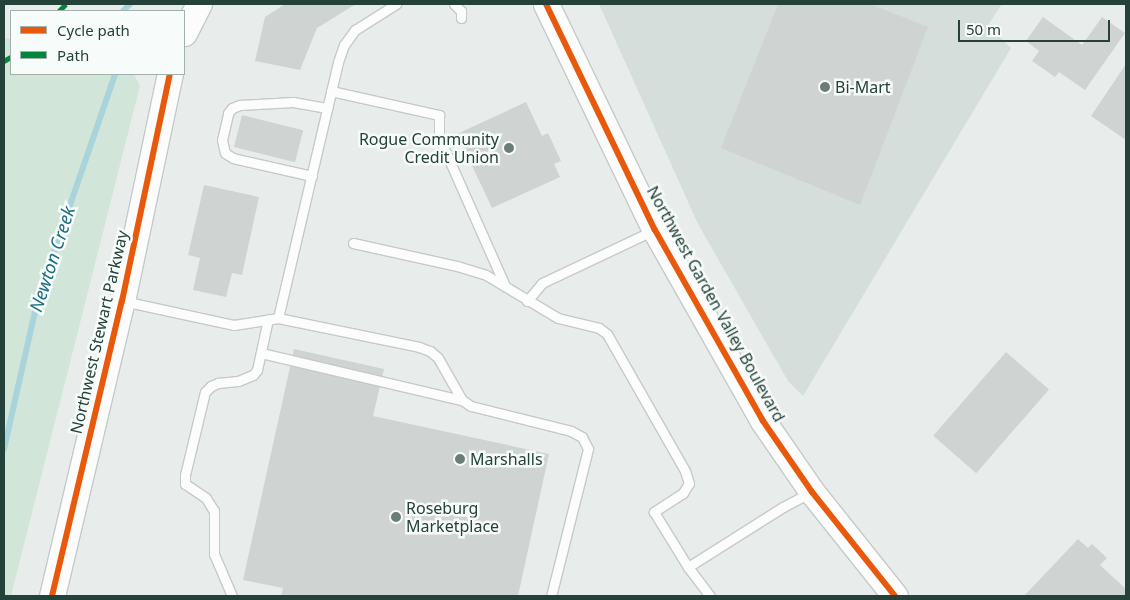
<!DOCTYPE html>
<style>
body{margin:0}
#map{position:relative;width:1130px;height:600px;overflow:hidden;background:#e8edeb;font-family:"Noto Sans",sans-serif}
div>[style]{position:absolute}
.built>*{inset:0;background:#d6dedb}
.green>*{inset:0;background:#d1e6d8}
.stream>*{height:6px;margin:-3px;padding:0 3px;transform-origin:3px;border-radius:3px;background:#a9d4db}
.building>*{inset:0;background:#cfd4d2;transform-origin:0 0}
.roads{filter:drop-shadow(1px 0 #c5cac8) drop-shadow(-1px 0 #c5cac8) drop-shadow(0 1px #c5cac8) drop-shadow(0 -1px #c5cac8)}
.service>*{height:9px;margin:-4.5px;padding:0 4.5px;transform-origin:4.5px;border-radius:4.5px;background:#fcfcfc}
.secondary>*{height:25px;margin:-12.5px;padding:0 12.5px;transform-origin:12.5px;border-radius:12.5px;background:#fcfcfc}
.quiet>*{height:5px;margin-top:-2.5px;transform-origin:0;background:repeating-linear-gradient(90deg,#00873e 0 10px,transparent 0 15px)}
.cycleway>*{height:6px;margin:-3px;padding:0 3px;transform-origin:3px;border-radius:3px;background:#e8590c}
.dots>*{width:14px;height:14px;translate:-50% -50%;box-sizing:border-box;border:2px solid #f7fbf9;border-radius:50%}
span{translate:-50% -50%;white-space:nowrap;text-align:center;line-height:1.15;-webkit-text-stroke:5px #f7fbf9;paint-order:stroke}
.poi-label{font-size:16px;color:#24423a}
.left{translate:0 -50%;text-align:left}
.right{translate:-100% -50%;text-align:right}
.street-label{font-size:16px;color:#24423a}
.water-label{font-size:18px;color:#1c6f80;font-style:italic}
.frame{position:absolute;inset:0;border:5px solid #24423a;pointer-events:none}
.legend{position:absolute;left:10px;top:10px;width:175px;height:65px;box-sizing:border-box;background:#f7fbf9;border:1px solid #a3b1ad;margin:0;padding:6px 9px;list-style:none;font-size:15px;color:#24423a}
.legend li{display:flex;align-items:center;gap:10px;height:25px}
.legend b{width:25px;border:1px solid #a3b1ad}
.scale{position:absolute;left:958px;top:20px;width:152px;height:22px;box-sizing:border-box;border:2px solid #24423a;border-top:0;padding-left:6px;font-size:15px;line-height:18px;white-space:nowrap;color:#24423a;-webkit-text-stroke:4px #f7fbf9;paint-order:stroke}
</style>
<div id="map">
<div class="built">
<div style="clip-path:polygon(599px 4px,1002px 4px,988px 25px,1011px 48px,803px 396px,788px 381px,698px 224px)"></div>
</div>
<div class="green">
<div style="clip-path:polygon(4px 38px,11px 39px,11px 74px,134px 74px,140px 86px,11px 596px,4px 596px)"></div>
</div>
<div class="stream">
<div style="left:123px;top:11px;width:10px;rotate:-45deg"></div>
<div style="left:4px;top:449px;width:155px;rotate:-77.3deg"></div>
<div style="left:38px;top:298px;width:237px;rotate:-71deg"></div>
</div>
<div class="building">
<div style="clip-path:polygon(285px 4px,356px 4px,317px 28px,300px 70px,255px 61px,265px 17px)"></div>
<div style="clip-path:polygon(778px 4px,870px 4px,928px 27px,860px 205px,721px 148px)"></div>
<div style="clip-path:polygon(1043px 17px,1082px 45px,1102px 17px,1125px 33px,1085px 90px,1059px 72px,1055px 77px,1032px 61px,1039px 51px,1026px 41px)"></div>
<div style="clip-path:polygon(1126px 64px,1126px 140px,1091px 116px)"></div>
<div style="clip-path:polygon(526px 102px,542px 136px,548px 133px,561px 161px,554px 164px,560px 177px,492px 208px,457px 134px)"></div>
<div style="left:242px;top:115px;width:63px;height:33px;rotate:14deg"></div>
<div style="clip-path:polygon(204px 185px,259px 197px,242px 275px,232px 273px,226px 297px,193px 290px,200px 258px,188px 255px)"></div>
<div style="clip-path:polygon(294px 349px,384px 369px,373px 416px,549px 454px,518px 596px,281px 596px,283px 588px,243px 580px)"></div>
<div style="left:1006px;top:352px;width:57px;height:111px;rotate:41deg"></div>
<div style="clip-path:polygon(1078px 539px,1088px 548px,1092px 544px,1107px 558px,1100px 565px,1126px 589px,1126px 596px,1024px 596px)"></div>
</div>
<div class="roads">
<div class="service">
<div style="left:454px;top:4px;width:10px;rotate:45deg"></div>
<div style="left:461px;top:11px;width:7px;rotate:90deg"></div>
<div style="left:331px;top:91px;width:111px;rotate:12.5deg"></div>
<div style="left:439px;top:115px;width:22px;rotate:90deg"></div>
<div style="left:439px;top:137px;width:161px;rotate:66.1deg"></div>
<div style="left:312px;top:176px;width:81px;rotate:-167.2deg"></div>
<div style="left:233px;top:158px;width:9px;rotate:-148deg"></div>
<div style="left:225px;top:153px;width:13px;rotate:-103deg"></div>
<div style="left:222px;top:140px;width:28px;rotate:-77deg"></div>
<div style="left:228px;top:113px;width:6px;rotate:-51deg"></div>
<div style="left:232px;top:108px;width:9px;rotate:-21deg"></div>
<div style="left:240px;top:105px;width:53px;rotate:-3.2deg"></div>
<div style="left:293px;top:102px;width:35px;rotate:10deg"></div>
<div style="left:353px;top:243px;width:107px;rotate:12.5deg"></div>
<div style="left:457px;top:266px;width:30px;rotate:17deg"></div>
<div style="left:486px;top:275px;width:84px;rotate:30.8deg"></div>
<div style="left:558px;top:318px;width:42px;rotate:13.7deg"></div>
<div style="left:599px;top:328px;width:10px;rotate:37deg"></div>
<div style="left:607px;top:334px;width:158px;rotate:60.3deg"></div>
<div style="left:685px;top:471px;width:13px;rotate:72deg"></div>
<div style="left:689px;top:483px;width:12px;rotate:121deg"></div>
<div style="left:683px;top:493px;width:35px;rotate:147deg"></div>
<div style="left:654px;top:512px;width:65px;rotate:58.3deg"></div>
<div style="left:688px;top:567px;width:112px;rotate:-32.3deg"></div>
<div style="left:783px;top:507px;width:32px;rotate:-28deg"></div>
<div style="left:123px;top:301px;width:114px;rotate:12.2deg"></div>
<div style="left:234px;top:325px;width:45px;rotate:-9deg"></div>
<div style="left:278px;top:318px;width:144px;rotate:11.6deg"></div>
<div style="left:419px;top:347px;width:12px;rotate:20deg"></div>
<div style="left:430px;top:351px;width:11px;rotate:41deg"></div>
<div style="left:438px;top:358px;width:48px;rotate:60.3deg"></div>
<div style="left:462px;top:400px;width:11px;rotate:34deg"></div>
<div style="left:471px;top:406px;width:103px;rotate:14deg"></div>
<div style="left:571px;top:431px;width:13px;rotate:29deg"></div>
<div style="left:582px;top:437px;width:13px;rotate:63deg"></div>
<div style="left:588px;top:449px;width:152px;rotate:104.1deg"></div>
<div style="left:527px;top:301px;width:23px;rotate:-50deg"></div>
<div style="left:542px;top:283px;width:124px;rotate:-25.3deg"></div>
<div style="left:278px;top:318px;width:263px;rotate:-76.8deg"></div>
<div style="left:338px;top:62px;width:18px;rotate:-71deg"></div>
<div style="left:344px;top:45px;width:19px;rotate:-54deg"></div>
<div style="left:355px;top:30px;width:49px;rotate:-32.4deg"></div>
<div style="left:261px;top:353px;width:206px;rotate:13.2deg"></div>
<div style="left:688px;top:567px;width:36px;rotate:53deg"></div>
<div style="left:232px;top:596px;width:46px;rotate:-113.2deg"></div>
<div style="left:214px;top:554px;width:43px;rotate:-90deg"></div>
<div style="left:214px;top:511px;width:15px;rotate:-122deg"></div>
<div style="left:206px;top:498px;width:25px;rotate:-146deg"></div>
<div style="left:185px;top:484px;width:9px;rotate:-90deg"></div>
<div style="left:185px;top:475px;width:85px;rotate:-76.5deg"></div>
<div style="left:205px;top:392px;width:8px;rotate:-45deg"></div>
<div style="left:211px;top:386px;width:8px;rotate:-23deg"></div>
<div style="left:218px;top:383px;width:20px;rotate:-6deg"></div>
<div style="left:238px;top:381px;width:16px;rotate:-22deg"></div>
<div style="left:253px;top:375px;width:6px;rotate:-51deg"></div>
<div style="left:257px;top:370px;width:52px;rotate:-77.8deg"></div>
</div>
<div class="secondary">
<div style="left:546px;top:4px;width:251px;rotate:64.3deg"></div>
<div style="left:655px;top:230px;width:219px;rotate:60.5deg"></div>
<div style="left:763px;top:421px;width:86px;rotate:55.4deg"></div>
<div style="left:812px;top:492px;width:133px;rotate:51.4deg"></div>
<div style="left:184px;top:33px;width:33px;rotate:-63deg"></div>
<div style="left:52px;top:596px;width:303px;rotate:-76.7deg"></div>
<div style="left:122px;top:301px;width:232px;rotate:-78.1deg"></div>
</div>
</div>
<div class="quiet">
<div style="left:59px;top:11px;width:10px;rotate:-45deg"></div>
<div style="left:4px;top:61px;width:8px;rotate:-30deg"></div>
</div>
<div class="cycleway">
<div style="left:546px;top:4px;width:251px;rotate:64.3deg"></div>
<div style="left:655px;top:230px;width:219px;rotate:60.5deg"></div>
<div style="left:763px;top:421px;width:86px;rotate:55.4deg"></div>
<div style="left:812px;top:492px;width:133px;rotate:51.4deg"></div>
<div style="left:52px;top:596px;width:303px;rotate:-76.7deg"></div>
<div style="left:122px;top:301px;width:232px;rotate:-78.1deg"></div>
</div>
<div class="dots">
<div style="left:825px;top:87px;background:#697e78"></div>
<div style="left:509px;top:148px;background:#697e78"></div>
<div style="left:460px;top:459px;background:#697e78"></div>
<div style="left:396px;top:517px;background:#697e78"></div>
</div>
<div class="poi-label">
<span class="left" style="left:835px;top:87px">Bi-Mart</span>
<span class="right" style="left:499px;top:148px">Rogue Community<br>Credit Union</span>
<span class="left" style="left:470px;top:459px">Marshalls</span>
<span class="left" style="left:406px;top:517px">Roseburg<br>Marketplace</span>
</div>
<div class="street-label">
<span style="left:716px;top:304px;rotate:61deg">Northwest Garden Valley Boulevard</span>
<span style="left:99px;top:332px;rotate:-77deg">Northwest Stewart Parkway</span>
</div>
<div class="water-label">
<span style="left:52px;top:259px;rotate:-72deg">Newton Creek</span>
</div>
<div class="frame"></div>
<ul class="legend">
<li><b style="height:6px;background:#e8590c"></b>Cycle path</li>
<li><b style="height:6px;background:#00873e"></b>Path</li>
</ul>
<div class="scale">50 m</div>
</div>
